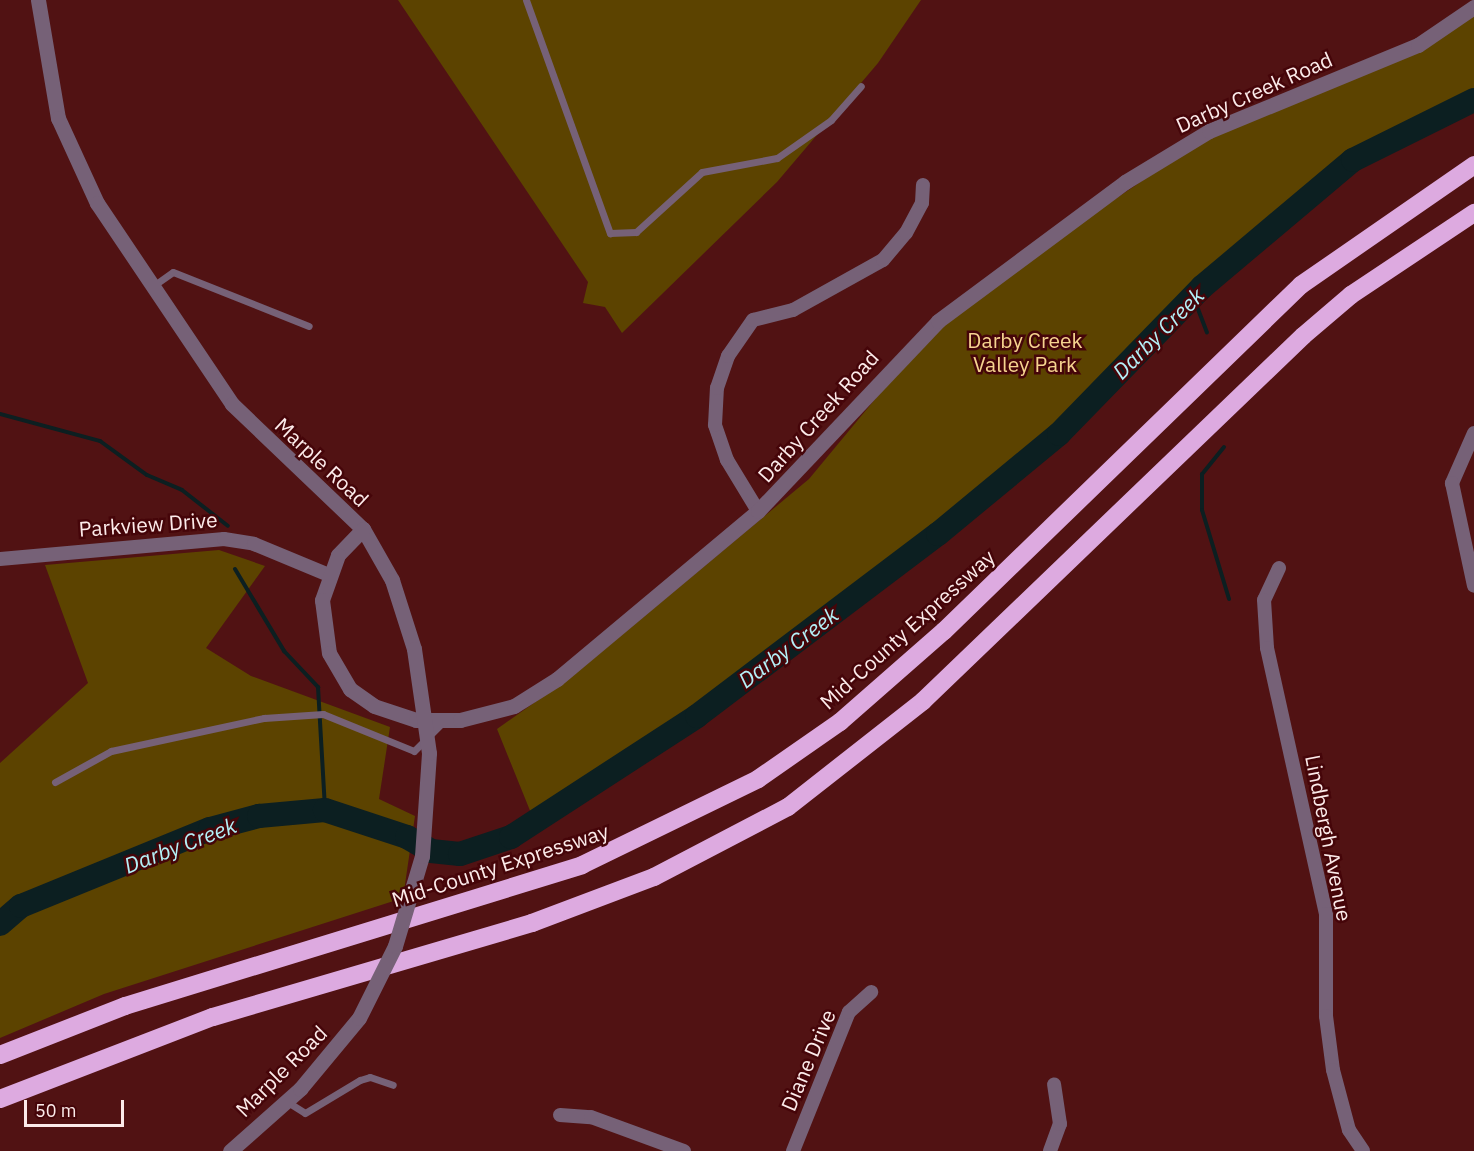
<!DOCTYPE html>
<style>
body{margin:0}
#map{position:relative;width:1474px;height:1151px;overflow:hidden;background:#511213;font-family:"IBM Plex Sans",sans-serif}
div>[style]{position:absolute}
.green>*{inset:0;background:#5c4300}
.stream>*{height:4px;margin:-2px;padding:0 2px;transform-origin:2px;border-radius:2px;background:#0c1f21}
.river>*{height:24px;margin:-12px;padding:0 12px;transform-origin:12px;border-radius:12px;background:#0c1f21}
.service>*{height:7px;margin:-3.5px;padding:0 3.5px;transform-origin:3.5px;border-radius:3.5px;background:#766177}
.minor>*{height:14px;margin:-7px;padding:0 7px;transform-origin:7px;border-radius:7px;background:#766177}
.tertiary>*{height:15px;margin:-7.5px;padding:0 7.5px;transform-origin:7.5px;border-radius:7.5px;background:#766177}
.motorway>*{height:18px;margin:-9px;padding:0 9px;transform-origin:9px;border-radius:9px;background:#ddaae0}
.tertiary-bridge>*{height:15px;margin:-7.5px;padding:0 7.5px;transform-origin:7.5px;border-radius:7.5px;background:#766177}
span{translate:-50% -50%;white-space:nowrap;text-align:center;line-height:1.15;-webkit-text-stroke:5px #450509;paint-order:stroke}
.street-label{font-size:21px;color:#fcebea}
.park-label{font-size:21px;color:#f6d48f}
.water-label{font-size:22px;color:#b3f1f8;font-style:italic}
.scale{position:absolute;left:24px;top:1100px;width:100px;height:27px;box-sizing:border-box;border:3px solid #fcebea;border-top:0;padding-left:8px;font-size:18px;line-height:21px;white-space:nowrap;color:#fcebea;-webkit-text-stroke:4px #450509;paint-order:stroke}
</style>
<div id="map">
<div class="green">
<div style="clip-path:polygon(398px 0,921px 0,878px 63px,777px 182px,622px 333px,605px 307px,583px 303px,588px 282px)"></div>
<div style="clip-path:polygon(1474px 15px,1474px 93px,1350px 154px,1180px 300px,1085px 399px,945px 521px,669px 727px,533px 818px,497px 729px,575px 674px,809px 479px,915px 351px,988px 285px,1213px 133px,1439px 40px)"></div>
<div style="clip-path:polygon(219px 550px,265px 566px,206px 648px,251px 676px,390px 727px,379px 799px,415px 816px,403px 898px,104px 994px,0 1038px,0 763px,88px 683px,45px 565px)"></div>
</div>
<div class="stream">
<div style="left:1193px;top:296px;width:39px;rotate:69deg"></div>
<div style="left:0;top:414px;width:104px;rotate:15.1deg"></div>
<div style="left:100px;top:441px;width:58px;rotate:35.9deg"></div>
<div style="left:147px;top:475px;width:38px;rotate:23deg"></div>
<div style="left:182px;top:490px;width:58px;rotate:38deg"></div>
<div style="left:1224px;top:447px;width:35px;rotate:129deg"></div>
<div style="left:1202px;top:474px;width:36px;rotate:90deg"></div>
<div style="left:1202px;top:510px;width:93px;rotate:73.1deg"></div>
<div style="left:235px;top:569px;width:96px;rotate:59.1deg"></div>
<div style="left:284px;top:651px;width:50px;rotate:46.6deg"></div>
<div style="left:318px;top:687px;width:123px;rotate:86.7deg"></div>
</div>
<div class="river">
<div style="left:0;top:924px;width:28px;rotate:-41deg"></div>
<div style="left:21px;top:906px;width:204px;rotate:-22.2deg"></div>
<div style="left:210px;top:829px;width:51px;rotate:-14.9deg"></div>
<div style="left:259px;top:816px;width:66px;rotate:-5.2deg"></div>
<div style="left:325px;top:810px;width:86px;rotate:18.2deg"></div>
<div style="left:407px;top:837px;width:28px;rotate:30deg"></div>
<div style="left:431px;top:851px;width:29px;rotate:6deg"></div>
<div style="left:460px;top:854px;width:54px;rotate:-18.4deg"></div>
<div style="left:511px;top:837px;width:222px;rotate:-33deg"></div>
<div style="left:697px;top:716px;width:302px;rotate:-37.1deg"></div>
<div style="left:938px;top:534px;width:157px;rotate:-39.6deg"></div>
<div style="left:1059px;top:434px;width:205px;rotate:-45.8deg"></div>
<div style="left:1202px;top:287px;width:197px;rotate:-40.1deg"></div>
<div style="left:1353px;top:160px;width:135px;rotate:-26.4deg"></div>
</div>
<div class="service">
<div style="left:526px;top:0;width:248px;rotate:70.2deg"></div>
<div style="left:610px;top:233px;width:26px;rotate:-2deg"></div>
<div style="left:636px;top:232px;width:89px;rotate:-42.3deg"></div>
<div style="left:702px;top:172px;width:76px;rotate:-10.6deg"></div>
<div style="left:777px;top:158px;width:66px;rotate:-35.1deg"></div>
<div style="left:831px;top:120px;width:45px;rotate:-48.6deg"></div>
<div style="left:153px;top:286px;width:24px;rotate:-35deg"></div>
<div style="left:173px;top:272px;width:146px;rotate:21.7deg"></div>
<div style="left:55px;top:782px;width:64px;rotate:-29deg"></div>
<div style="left:111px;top:751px;width:157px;rotate:-12.2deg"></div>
<div style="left:264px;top:718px;width:59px;rotate:-3.9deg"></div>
<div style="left:323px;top:714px;width:98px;rotate:22.1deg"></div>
<div style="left:414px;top:751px;width:41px;rotate:-45deg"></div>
<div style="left:286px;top:1101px;width:22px;rotate:32deg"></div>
<div style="left:305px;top:1113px;width:64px;rotate:-31deg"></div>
<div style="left:360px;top:1080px;width:10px;rotate:-17deg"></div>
<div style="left:370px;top:1077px;width:24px;rotate:19deg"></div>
</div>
<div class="minor">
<div style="left:1474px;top:433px;width:55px;rotate:113.7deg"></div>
<div style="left:1452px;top:483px;width:105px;rotate:77.9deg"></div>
<div style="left:758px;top:511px;width:60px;rotate:-121.3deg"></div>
<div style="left:727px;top:460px;width:37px;rotate:-109deg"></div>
<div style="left:715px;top:425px;width:37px;rotate:-87deg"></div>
<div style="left:717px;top:388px;width:34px;rotate:-71deg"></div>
<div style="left:728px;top:356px;width:44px;rotate:-55.2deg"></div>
<div style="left:753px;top:320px;width:41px;rotate:-14deg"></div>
<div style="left:793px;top:310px;width:103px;rotate:-29.1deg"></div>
<div style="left:883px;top:260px;width:35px;rotate:-50deg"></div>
<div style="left:906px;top:233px;width:34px;rotate:-62deg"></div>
<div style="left:922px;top:203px;width:18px;rotate:-87deg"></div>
<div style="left:0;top:559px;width:225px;rotate:-5.1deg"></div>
<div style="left:224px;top:539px;width:30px;rotate:9deg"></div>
<div style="left:254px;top:544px;width:81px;rotate:22.5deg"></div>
<div style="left:1279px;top:568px;width:35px;rotate:115deg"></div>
<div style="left:1264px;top:600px;width:48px;rotate:86.4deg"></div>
<div style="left:1267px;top:648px;width:272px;rotate:77.5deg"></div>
<div style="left:1326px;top:914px;width:102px;rotate:90deg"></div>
<div style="left:1326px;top:1016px;width:54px;rotate:82.6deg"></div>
<div style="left:1333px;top:1070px;width:62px;rotate:75.1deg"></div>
<div style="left:1349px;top:1130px;width:25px;rotate:56deg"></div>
<div style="left:560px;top:1115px;width:31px;rotate:4deg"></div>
<div style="left:591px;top:1117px;width:99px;rotate:20.1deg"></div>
<div style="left:793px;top:1151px;width:150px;rotate:-68.1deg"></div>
<div style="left:849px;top:1012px;width:30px;rotate:-42deg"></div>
<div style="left:1050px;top:1151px;width:29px;rotate:-70deg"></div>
<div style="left:1060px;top:1124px;width:40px;rotate:-98.5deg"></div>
</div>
<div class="tertiary">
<div style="left:38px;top:0;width:120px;rotate:80.4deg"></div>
<div style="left:58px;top:118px;width:94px;rotate:65.4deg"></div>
<div style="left:97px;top:203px;width:242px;rotate:56.1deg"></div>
<div style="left:232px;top:404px;width:181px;rotate:43.7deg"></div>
<div style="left:363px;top:529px;width:59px;rotate:60.4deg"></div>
<div style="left:392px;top:580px;width:72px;rotate:72.3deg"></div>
<div style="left:363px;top:529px;width:36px;rotate:134deg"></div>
<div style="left:338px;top:555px;width:48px;rotate:109.6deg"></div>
<div style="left:322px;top:600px;width:53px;rotate:82.5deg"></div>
<div style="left:329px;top:653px;width:42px;rotate:59.7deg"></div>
<div style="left:350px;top:689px;width:29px;rotate:35deg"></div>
<div style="left:374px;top:706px;width:44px;rotate:18.4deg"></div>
<div style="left:416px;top:720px;width:44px"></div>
<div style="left:460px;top:720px;width:56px;rotate:-14.5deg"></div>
<div style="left:514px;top:706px;width:51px;rotate:-32.1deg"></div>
<div style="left:557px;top:679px;width:262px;rotate:-39.9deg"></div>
<div style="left:758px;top:511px;width:262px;rotate:-46.5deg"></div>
<div style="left:938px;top:321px;width:233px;rotate:-36.6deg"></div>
<div style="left:1125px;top:182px;width:98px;rotate:-31.3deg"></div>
<div style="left:1209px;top:131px;width:226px;rotate:-22.4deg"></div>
<div style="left:1418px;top:45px;width:68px;rotate:-34.2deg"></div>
<div style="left:230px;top:1151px;width:94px;rotate:-41.5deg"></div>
<div style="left:300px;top:1089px;width:92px;rotate:-50.3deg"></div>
</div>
<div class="motorway">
<div style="left:0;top:1055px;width:134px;rotate:-21.4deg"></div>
<div style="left:125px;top:1006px;width:478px;rotate:-17.1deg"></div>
<div style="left:582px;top:865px;width:196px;rotate:-26deg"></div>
<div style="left:758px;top:779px;width:100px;rotate:-34.8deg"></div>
<div style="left:840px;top:722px;width:138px;rotate:-41.2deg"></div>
<div style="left:944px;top:631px;width:497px;rotate:-44.1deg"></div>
<div style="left:1301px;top:285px;width:211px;rotate:-34.7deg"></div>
<div style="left:0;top:1099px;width:228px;rotate:-21.1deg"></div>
<div style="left:213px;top:1017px;width:333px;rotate:-16.4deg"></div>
<div style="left:532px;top:923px;width:130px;rotate:-20.7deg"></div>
<div style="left:654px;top:877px;width:151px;rotate:-27.6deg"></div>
<div style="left:788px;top:807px;width:172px;rotate:-38.1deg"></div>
<div style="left:923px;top:701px;width:527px;rotate:-43.85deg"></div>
<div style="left:1303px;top:336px;width:63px;rotate:-40.5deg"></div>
<div style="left:1351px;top:295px;width:148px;rotate:-33.7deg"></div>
</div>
<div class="tertiary-bridge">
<div style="left:359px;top:1018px;width:80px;rotate:-63.4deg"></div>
<div style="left:395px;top:946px;width:94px;rotate:-73.3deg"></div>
<div style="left:422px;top:856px;width:103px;rotate:-86.1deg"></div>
<div style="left:429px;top:753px;width:105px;rotate:-98.2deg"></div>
</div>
<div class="street-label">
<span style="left:1254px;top:92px;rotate:-24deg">Darby Creek Road</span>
<span style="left:818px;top:416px;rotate:-48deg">Darby Creek Road</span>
<span style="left:322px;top:462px;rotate:43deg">Marple Road</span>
<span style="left:148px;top:524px;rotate:-4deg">Parkview Drive</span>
<span style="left:907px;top:629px;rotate:-42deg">Mid-County Expressway</span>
<span style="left:1329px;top:838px;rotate:79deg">Lindbergh Avenue</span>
<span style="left:500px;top:865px;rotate:-18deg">Mid-County Expressway</span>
<span style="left:808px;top:1060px;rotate:-67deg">Diane Drive</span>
<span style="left:281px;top:1071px;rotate:-45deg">Marple Road</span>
</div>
<div class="park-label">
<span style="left:1025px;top:352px">Darby Creek<br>Valley Park</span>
</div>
<div class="water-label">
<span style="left:1158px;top:333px;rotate:-45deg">Darby Creek</span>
<span style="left:788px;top:647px;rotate:-37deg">Darby Creek</span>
<span style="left:180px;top:845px;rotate:-21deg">Darby Creek</span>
</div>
<div class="scale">50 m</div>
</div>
